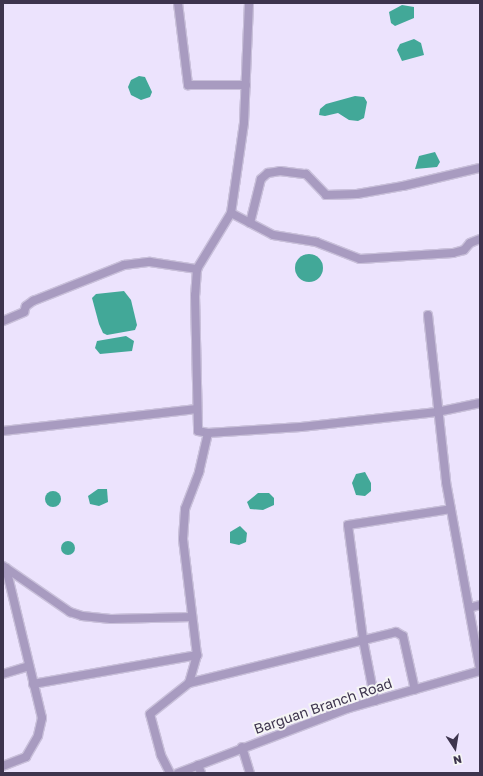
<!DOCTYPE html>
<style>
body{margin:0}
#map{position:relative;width:483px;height:776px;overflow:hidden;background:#ece3fd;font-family:"Golos Text",sans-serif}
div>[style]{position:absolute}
.water>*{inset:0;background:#42a898}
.round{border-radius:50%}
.roads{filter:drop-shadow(1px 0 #c9c0da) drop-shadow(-1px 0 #c9c0da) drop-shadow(0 1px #c9c0da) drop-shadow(0 -1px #c9c0da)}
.street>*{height:8px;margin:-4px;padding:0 4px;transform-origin:4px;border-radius:4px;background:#a89bc0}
span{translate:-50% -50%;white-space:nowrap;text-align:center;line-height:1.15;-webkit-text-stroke:4px #f5f5f5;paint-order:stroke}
.street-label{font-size:14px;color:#3d344d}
.frame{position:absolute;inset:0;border:4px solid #3d344d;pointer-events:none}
.north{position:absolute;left:435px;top:728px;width:40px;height:40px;-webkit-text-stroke:3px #f5f5f5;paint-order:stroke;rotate:168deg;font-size:11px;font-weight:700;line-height:16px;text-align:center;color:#3d344d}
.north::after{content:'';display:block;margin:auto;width:14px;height:18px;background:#3d344d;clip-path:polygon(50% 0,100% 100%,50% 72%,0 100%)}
</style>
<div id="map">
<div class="water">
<div style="clip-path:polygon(402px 5px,414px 7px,414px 18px,395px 26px,391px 23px,389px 12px)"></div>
<div style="clip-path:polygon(414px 39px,421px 43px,424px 55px,402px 61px,397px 50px,400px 44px)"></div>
<div style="clip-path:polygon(139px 76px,145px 77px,152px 92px,150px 97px,141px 100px,131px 95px,128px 87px,131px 80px)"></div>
<div style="clip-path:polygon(355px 96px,364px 97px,367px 102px,364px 118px,358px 121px,349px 120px,338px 113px,325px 116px,319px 115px,320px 109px,326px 104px)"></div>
<div style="clip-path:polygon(435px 152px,440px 162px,437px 167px,415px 169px,419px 156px)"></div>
<div class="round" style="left:295px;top:254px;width:28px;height:28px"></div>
<div style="clip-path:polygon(124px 291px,131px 300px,137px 325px,135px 330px,107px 335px,103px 333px,99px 324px,92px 298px,96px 294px)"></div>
<div style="clip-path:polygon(126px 336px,134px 341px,132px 351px,100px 354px,95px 348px,97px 341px)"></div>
<div style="clip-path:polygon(365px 472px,371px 483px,371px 491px,365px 496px,356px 495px,352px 483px,356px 474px)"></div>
<div style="clip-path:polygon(98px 489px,107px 489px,108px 502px,99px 506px,90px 504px,88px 496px)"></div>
<div class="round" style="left:45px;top:491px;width:16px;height:16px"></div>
<div style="clip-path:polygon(258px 493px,269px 493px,274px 498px,274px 505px,263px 510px,250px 509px,247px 502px)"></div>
<div style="clip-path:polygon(240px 526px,247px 533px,246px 542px,239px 545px,230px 543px,230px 532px)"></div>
<div class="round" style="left:61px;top:541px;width:14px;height:14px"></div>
</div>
<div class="roads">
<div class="street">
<div style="left:178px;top:3px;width:83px;rotate:83deg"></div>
<div style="left:188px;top:85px;width:58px"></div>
<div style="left:249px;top:3px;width:120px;rotate:92.4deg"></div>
<div style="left:244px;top:123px;width:91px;rotate:98.2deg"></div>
<div style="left:231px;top:213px;width:66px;rotate:121.3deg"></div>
<div style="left:197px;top:269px;width:26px;rotate:94deg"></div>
<div style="left:195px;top:295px;width:136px;rotate:88.7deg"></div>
<div style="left:198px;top:431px;width:10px;rotate:11deg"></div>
<div style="left:208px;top:433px;width:93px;rotate:-3.7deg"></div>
<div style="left:301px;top:427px;width:137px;rotate:-6.3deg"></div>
<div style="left:437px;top:412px;width:44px;rotate:-11.8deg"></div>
<div style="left:231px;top:213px;width:47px;rotate:27.6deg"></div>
<div style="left:273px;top:235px;width:44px;rotate:9.2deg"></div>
<div style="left:316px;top:242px;width:47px;rotate:21.1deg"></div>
<div style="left:360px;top:259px;width:93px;rotate:-3.7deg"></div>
<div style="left:453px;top:253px;width:11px;rotate:-15deg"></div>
<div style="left:464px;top:250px;width:9px;rotate:-49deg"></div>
<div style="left:470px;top:243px;width:11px;rotate:-22deg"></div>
<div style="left:250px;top:223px;width:45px;rotate:-76deg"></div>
<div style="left:261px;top:179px;width:9px;rotate:-41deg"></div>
<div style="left:268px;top:173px;width:12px;rotate:-9deg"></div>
<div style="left:280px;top:171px;width:26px;rotate:7deg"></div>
<div style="left:306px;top:174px;width:29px;rotate:46deg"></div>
<div style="left:326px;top:195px;width:31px;rotate:-2deg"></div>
<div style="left:357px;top:194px;width:47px;rotate:-9.9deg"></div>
<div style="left:403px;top:186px;width:79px;rotate:-13.2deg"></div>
<div style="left:428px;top:315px;width:168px;rotate:83.8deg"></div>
<div style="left:446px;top:482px;width:190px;rotate:79.7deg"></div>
<div style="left:3px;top:321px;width:23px;rotate:-23deg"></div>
<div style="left:24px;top:312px;width:6px;rotate:-72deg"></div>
<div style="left:26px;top:306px;width:9px;rotate:-36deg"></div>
<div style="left:33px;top:301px;width:98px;rotate:-21.6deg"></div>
<div style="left:124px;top:265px;width:26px;rotate:-7deg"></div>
<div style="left:150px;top:262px;width:48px;rotate:8.5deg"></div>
<div style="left:3px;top:431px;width:195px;rotate:-6.5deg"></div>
<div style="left:3px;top:566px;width:4px;rotate:34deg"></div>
<div style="left:6px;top:568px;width:154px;rotate:76.5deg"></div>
<div style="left:42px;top:718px;width:18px;rotate:103deg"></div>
<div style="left:38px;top:736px;width:24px;rotate:120deg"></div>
<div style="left:26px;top:757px;width:25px;rotate:159deg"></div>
<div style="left:6px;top:568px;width:78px;rotate:34.5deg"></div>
<div style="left:70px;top:612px;width:13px;rotate:18deg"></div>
<div style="left:82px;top:616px;width:29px;rotate:6deg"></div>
<div style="left:111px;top:619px;width:81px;rotate:-1.4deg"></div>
<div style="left:469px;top:608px;width:11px;rotate:-15deg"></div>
<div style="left:3px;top:674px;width:27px;rotate:-17deg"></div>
<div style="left:189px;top:683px;width:213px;rotate:-13.8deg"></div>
<div style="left:396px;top:632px;width:8px;rotate:30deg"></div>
<div style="left:403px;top:636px;width:55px;rotate:77.5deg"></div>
<div style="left:33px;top:684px;width:167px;rotate:-10deg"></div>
<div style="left:375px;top:701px;width:63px;rotate:-101deg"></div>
<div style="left:363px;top:639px;width:115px;rotate:-97.5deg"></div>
<div style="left:348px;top:525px;width:104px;rotate:-8.8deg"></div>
<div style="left:242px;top:747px;width:27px;rotate:73deg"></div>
<div style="left:198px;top:765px;width:9px;rotate:69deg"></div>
<div style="left:170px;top:773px;width:20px;rotate:-117deg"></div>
<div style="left:161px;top:755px;width:42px;rotate:-105deg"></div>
<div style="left:150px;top:714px;width:50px;rotate:-38.5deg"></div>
<div style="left:189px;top:683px;width:29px;rotate:-74deg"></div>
<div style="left:197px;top:655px;width:117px;rotate:-96.9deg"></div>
<div style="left:183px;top:539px;width:30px;rotate:-86deg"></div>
<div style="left:185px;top:509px;width:40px;rotate:-69deg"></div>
<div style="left:199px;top:472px;width:40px;rotate:-77deg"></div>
<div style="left:178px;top:773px;width:183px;rotate:-20.8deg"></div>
<div style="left:349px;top:708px;width:136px;rotate:-15.8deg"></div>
</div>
</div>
<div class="street-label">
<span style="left:323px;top:706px;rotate:-19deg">Barguan Branch Road</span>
</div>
<div class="frame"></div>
<div class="north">N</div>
</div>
